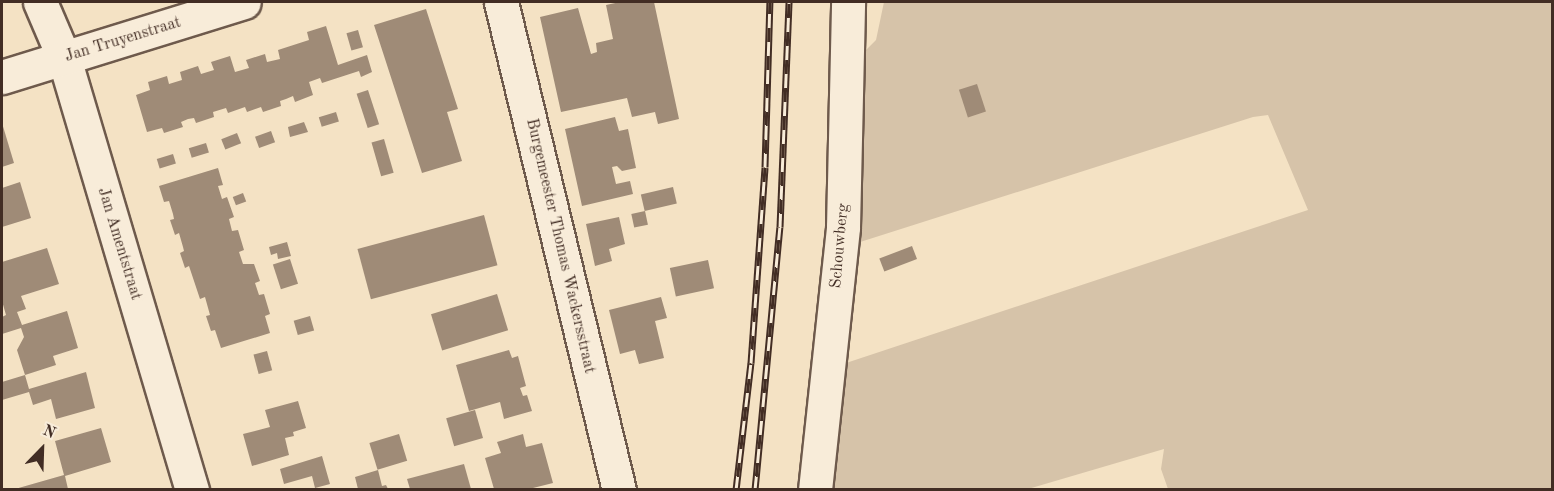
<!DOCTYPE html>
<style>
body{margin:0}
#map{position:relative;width:1554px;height:491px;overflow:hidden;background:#f4e2c4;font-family:"Old Standard TT",serif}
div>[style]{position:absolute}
.green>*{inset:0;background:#d6c3a9}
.building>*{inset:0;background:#9f8b77;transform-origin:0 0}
.roads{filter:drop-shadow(2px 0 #6e5a4c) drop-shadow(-2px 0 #6e5a4c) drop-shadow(0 2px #6e5a4c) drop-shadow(0 -2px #6e5a4c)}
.street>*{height:33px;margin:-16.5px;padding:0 16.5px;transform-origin:16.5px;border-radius:16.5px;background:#f8ecd9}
.rail>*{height:7px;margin-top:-3.5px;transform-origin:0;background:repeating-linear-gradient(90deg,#f8ecd9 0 14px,#422d24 0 28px);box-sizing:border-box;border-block:2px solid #422d24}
span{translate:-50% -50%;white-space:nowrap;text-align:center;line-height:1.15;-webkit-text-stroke:6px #f8ecd9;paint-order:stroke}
.street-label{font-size:16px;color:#422d24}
.frame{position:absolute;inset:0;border:3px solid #422d24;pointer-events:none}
.north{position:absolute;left:12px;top:419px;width:60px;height:60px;-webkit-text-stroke:4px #f8ecd9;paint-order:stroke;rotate:23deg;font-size:16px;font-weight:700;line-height:24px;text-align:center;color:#422d24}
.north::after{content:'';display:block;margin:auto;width:21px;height:27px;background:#422d24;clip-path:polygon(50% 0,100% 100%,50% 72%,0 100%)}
</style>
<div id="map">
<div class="green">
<div style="clip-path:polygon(884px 2px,1552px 2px,1552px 489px,1168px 489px,1161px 469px,1164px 449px,1028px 489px,824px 490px,840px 365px,1308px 210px,1268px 115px,1253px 117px,857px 243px,861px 55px,876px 40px)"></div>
</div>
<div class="building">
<div style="clip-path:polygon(620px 2px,654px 2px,679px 119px,658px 124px,655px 112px,632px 117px,627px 98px,561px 112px,540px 17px,578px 8px,591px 54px,597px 52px,596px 43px,613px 39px,606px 5px)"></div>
<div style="clip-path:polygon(426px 9px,458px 109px,447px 112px,462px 161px,422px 173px,374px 25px)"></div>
<div style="clip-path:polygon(326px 26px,338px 65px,367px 55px,372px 72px,361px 77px,359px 71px,322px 83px,320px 78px,309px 82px,313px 95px,295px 102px,293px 96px,286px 99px,280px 101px,281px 106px,263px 112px,261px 107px,247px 112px,245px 107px,228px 113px,226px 108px,213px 112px,214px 117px,196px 123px,194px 118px,188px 119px,181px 122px,183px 127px,164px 133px,162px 128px,147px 132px,136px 95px,150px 90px,148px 82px,167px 76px,169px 84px,182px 80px,180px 72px,198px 66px,201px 74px,214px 70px,211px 62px,230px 56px,235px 72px,249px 68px,246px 60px,265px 54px,267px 62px,280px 59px,278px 50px,309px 40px,307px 32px)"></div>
<div style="left:358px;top:30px;width:18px;height:12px;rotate:74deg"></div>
<div style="left:977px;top:84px;width:29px;height:19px;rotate:72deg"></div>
<div style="left:368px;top:90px;width:36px;height:12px;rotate:72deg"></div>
<div style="left:336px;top:112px;width:10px;height:18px;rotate:73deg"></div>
<div style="clip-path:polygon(615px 117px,619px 131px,628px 129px,636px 168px,622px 171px,617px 166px,612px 167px,616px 184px,630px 181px,633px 194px,582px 206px,565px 129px)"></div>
<div style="clip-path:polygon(304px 122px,308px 132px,290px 137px,288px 127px)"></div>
<div style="clip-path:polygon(2px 123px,14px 163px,2px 167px)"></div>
<div style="left:271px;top:131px;width:12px;height:17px;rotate:70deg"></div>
<div style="left:237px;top:133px;width:11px;height:17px;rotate:68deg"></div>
<div style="left:384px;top:139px;width:35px;height:13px;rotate:74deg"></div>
<div style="left:206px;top:143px;width:10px;height:18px;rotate:73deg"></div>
<div style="left:173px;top:154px;width:10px;height:17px;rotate:73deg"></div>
<div style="clip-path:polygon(218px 168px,223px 185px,218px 186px,222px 199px,227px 197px,234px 217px,229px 219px,232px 231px,238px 230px,244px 250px,239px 252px,243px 264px,254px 264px,260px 281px,255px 283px,259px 295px,264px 294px,270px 314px,265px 316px,270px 333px,221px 348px,215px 330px,211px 331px,206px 316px,210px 315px,205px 297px,200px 299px,189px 266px,185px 268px,180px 253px,184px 251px,183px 247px,179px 233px,175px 235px,170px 220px,174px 219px,173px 214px,169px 201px,164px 202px,159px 186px)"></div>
<div style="clip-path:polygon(20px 182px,31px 218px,2px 227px,2px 188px)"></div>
<div style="left:673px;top:187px;width:17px;height:33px;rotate:77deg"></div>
<div style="left:243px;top:193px;width:9px;height:11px;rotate:69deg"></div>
<div style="left:645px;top:211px;width:14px;height:14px;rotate:78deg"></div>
<div style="left:484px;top:215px;width:52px;height:131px;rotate:75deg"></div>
<div style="clip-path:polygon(619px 217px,625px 244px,609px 249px,612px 261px,595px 266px,586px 224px)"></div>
<div style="clip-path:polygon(287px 242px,291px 256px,278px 259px,277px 253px,271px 255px,269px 247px)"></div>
<div style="left:912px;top:246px;width:14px;height:35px;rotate:69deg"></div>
<div style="clip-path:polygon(47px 248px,59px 284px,21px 296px,26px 309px,17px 312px,22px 325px,67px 311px,78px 348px,53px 356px,56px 365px,25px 375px,29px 389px,86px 372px,95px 408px,56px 419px,51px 399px,33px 405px,29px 392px,2px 400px,2px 382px,25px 375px,17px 350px,24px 337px,21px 328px,2px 334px,2px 317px,6px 315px,2px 301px,2px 262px)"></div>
<div style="left:290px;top:259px;width:26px;height:18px;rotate:72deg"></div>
<div style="left:708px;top:260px;width:29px;height:39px;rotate:78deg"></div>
<div style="left:497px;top:294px;width:38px;height:69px;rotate:73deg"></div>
<div style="clip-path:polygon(661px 297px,667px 318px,655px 321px,664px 358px,639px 364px,635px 350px,620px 354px,609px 310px)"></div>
<div style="left:310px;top:316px;width:15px;height:17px;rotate:74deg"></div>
<div style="clip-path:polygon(509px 350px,512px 358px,518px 356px,526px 386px,520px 388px,523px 396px,527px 395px,532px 411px,504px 419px,500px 402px,469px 411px,456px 365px)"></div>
<div style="left:267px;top:351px;width:20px;height:14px;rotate:75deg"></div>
<div style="clip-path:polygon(298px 401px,306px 428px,293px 432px,294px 436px,285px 438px,289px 455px,252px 466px,243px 434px,270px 427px,265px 410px)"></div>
<div style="left:475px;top:410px;width:29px;height:30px;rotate:74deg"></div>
<div style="clip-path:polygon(101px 428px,111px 462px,65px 476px,68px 489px,15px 489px,64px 475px,55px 441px)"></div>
<div style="left:399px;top:434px;width:28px;height:31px;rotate:73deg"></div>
<div style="clip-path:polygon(523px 434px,526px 447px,542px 443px,553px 483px,529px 489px,494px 489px,485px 458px,501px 453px,497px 442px)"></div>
<div style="clip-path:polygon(322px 456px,330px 484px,315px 488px,312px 476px,284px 484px,280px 469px)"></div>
<div style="clip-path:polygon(464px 464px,471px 489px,410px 489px,407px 479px)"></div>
<div style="clip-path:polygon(378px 470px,382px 486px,386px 485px,388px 489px,358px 489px,355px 477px)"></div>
</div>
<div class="roads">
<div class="street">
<div style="left:40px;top:2px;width:61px;rotate:66.8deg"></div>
<div style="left:64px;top:58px;width:451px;rotate:73.5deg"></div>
<div style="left:501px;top:2px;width:502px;rotate:76.41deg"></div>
<div style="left:2px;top:77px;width:253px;rotate:-17.2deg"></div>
<div style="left:815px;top:490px;width:264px;rotate:-83.9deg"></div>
<div style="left:843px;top:227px;width:225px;rotate:-88.7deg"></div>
</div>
</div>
<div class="rail">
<div style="left:736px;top:490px;width:128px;rotate:-83.3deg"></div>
<div style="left:751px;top:363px;width:196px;rotate:-85.9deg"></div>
<div style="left:765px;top:167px;width:165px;rotate:-88.3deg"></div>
<div style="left:755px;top:490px;width:264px;rotate:-84.6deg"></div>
<div style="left:780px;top:227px;width:225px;rotate:-87.7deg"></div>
</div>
<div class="street-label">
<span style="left:123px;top:40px;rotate:-17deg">Jan Truyenstraat</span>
<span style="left:119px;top:244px;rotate:73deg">Jan Amentstraat</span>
<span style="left:560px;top:246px;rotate:77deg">Burgemeester Thomas Wackersstraat</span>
<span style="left:840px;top:246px;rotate:-85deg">Schouwberg</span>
</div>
<div class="frame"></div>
<div class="north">N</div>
</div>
